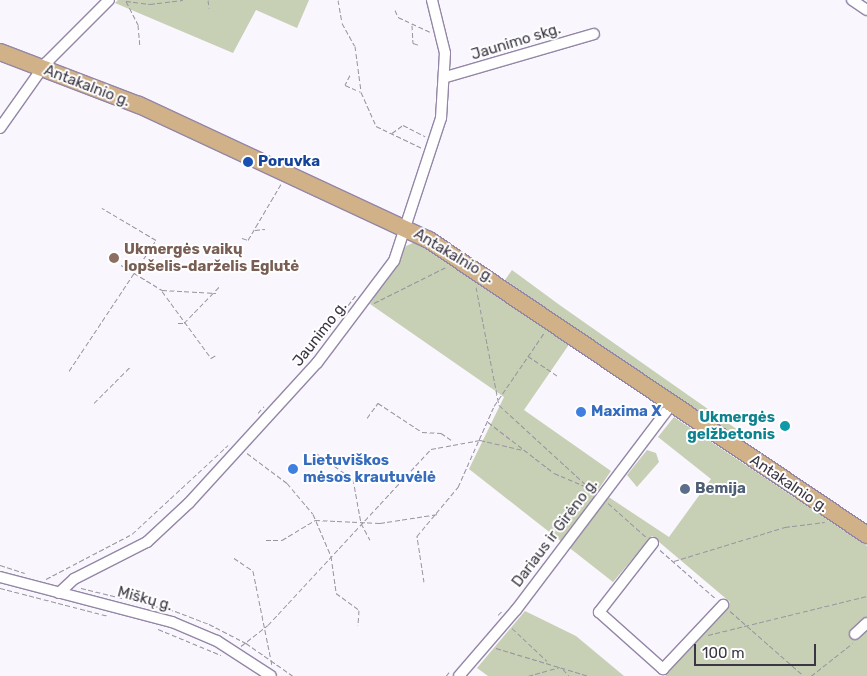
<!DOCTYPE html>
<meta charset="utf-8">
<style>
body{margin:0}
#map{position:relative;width:867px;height:676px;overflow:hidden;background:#f9f6fe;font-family:Rubik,sans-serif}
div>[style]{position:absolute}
.green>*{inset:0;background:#c7cfb5}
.path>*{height:1px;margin-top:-0.5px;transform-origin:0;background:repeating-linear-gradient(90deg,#98949f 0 5px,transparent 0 7.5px)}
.roads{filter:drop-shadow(1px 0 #9486a6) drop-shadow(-1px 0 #9486a6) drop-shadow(0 1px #9486a6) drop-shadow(0 -1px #9486a6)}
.minor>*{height:10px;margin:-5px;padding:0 5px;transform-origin:5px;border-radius:5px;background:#fff}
.primary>*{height:16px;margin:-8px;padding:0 8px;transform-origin:8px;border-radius:8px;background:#d1b288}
.dots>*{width:14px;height:14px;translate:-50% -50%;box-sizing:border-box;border:2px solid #fff;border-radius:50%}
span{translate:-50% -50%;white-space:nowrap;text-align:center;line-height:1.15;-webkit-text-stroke:4px #fff;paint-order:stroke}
.street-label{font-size:15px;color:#3b3643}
.transit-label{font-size:15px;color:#164399;font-weight:700}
.left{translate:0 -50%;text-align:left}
.education-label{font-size:15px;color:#785e54;font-weight:700}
.shop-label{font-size:15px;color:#366cbe;font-weight:700}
.culture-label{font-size:15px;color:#0d838f;font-weight:700}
.right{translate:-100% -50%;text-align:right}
.service-label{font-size:15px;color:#4e5e75;font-weight:700}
.scale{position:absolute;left:694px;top:644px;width:122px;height:22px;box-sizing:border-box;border:2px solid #3b3643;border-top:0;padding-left:6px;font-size:15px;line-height:18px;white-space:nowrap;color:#3b3643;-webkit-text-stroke:4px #fff;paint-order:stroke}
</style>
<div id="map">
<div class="green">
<div style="clip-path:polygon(118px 0,309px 0,297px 28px,256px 10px,233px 53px,115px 3px)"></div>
<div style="clip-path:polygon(415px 242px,570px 343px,524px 410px,611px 471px,598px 490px,669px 537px,711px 479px,658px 437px,674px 417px,867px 546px,867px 676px,665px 676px,730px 602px,652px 536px,613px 582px,469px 469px,504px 397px,370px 304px,406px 246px)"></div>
<div style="clip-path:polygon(512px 270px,561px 306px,745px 435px,740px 442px,505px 280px)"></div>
<div style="clip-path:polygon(647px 450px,656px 453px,659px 462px,637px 487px,627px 475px)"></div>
<div style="clip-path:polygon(525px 611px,576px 636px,624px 676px,488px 676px,477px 668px)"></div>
</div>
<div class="path">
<div style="left:208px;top:0;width:8px;rotate:83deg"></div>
<div style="left:338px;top:0;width:23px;rotate:80deg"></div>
<div style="left:342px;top:23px;width:26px;rotate:61deg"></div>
<div style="left:355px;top:46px;width:45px;rotate:82.4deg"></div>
<div style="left:126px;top:1px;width:24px;rotate:7deg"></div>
<div style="left:150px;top:4px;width:33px;rotate:-7deg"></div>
<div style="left:126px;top:1px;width:27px;rotate:63deg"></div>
<div style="left:138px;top:25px;width:21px;rotate:85deg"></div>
<div style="left:395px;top:10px;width:8px;rotate:67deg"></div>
<div style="left:398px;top:17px;width:35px;rotate:25deg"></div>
<div style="left:412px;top:25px;width:18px;rotate:87deg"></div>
<div style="left:413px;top:43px;width:6px;rotate:18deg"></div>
<div style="left:350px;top:75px;width:11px;rotate:117deg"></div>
<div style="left:345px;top:85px;width:17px;rotate:24deg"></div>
<div style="left:361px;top:92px;width:37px;rotate:66deg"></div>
<div style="left:376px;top:126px;width:51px;rotate:25.6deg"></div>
<div style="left:392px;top:133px;width:14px;rotate:-36deg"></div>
<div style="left:403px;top:125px;width:25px;rotate:27deg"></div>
<div style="left:255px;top:230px;width:10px;rotate:-6deg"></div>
<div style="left:242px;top:238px;width:6px;rotate:18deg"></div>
<div style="left:248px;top:240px;width:65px;rotate:-59.5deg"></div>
<div style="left:121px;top:265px;width:48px;rotate:31.4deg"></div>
<div style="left:162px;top:290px;width:54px;rotate:3.2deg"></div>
<div style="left:476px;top:287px;width:120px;rotate:79deg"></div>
<div style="left:499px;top:405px;width:127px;rotate:42.5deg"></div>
<div style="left:162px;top:291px;width:83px;rotate:53.8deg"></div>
<div style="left:211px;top:358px;width:6px;rotate:-31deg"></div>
<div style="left:374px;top:303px;width:80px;rotate:-26.6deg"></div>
<div style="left:178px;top:323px;width:6px"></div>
<div style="left:184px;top:323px;width:52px;rotate:-45.8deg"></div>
<div style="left:528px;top:356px;width:37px;rotate:34deg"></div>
<div style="left:307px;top:359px;width:81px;rotate:-52.6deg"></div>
<div style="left:69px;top:371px;width:157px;rotate:-56.4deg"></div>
<div style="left:156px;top:240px;width:63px;rotate:-149.3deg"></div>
<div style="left:94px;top:403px;width:51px;rotate:-45deg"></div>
<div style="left:258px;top:413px;width:9px;rotate:-49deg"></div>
<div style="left:367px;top:418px;width:19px;rotate:-54deg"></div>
<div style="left:378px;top:403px;width:53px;rotate:33.4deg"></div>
<div style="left:422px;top:432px;width:19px;rotate:3deg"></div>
<div style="left:441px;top:433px;width:14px;rotate:34deg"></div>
<div style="left:488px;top:422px;width:83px;rotate:37.7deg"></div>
<div style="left:554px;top:473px;width:39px;rotate:23deg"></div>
<div style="left:247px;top:453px;width:50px;rotate:36.9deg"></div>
<div style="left:287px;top:483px;width:40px;rotate:50deg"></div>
<div style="left:313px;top:514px;width:46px;rotate:66.8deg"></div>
<div style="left:331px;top:556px;width:37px;rotate:82deg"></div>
<div style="left:336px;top:593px;width:29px;rotate:36deg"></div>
<div style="left:359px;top:610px;width:15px;rotate:94deg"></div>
<div style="left:316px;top:453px;width:45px;rotate:35.1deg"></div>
<div style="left:353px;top:479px;width:45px;rotate:79.7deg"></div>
<div style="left:361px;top:523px;width:19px;rotate:62deg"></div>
<div style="left:608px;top:503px;width:51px;rotate:41.8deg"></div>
<div style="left:266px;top:540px;width:16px"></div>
<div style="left:282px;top:540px;width:39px;rotate:-31deg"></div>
<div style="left:315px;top:520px;width:65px;rotate:2.6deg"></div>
<div style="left:380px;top:523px;width:59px;rotate:-8.8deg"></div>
<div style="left:660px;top:550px;width:73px;rotate:41.1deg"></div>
<div style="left:234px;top:558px;width:23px;rotate:34deg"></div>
<div style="left:253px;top:571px;width:96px;rotate:78.6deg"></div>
<div style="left:674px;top:561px;width:116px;rotate:-17deg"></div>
<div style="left:785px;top:527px;width:40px;rotate:-7.1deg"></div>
<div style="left:0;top:565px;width:26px;rotate:18deg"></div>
<div style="left:46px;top:579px;width:97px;rotate:-27.6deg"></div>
<div style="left:132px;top:534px;width:131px;rotate:-42.8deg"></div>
<div style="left:424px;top:582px;width:47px;rotate:-98.7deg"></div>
<div style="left:417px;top:536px;width:64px;rotate:-50.1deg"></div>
<div style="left:458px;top:487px;width:89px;rotate:-66deg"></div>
<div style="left:494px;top:406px;width:88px;rotate:-55.6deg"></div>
<div style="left:0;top:588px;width:112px;rotate:14.5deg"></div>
<div style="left:81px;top:588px;width:97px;rotate:13.7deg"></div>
<div style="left:175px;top:611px;width:36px;rotate:21deg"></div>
<div style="left:209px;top:624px;width:42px;rotate:27.2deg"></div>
<div style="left:246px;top:643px;width:57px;rotate:35.1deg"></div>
<div style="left:730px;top:611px;width:98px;rotate:41.3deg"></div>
<div style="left:498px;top:615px;width:6px;rotate:-45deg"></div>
<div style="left:512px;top:628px;width:48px;rotate:43.3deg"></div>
<div style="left:158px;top:629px;width:68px;rotate:22.4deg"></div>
<div style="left:708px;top:635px;width:164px;rotate:-13.8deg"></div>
<div style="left:241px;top:646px;width:34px;rotate:-38deg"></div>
<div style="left:268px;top:625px;width:240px;rotate:-47.2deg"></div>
<div style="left:431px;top:449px;width:50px;rotate:-10.4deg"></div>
<div style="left:480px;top:440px;width:44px;rotate:13.1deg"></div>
<div style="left:496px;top:648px;width:97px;rotate:16.8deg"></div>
<div style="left:563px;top:669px;width:9px;rotate:49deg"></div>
<div style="left:446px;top:676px;width:6px;rotate:-51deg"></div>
<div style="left:528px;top:676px;width:33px;rotate:-16deg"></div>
<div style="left:811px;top:676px;width:53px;rotate:-38.2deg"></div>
</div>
<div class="roads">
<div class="minor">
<div style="left:852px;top:0;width:18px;rotate:34deg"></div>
<div style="left:446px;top:77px;width:154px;rotate:-16.2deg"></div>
<div style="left:0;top:128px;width:80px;rotate:-54.7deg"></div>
<div style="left:46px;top:63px;width:89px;rotate:-45deg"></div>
<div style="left:653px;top:543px;width:88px;rotate:128deg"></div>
<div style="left:599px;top:612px;width:86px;rotate:41.7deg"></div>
<div style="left:663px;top:669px;width:88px;rotate:-46.8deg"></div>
<div style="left:0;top:577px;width:178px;rotate:14.7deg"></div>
<div style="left:172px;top:622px;width:49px;rotate:22.9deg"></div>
<div style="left:217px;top:641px;width:64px;rotate:32.9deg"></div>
<div style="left:59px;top:593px;width:21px;rotate:-43deg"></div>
<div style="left:74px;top:579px;width:82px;rotate:-26.9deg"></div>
<div style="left:147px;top:542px;width:57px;rotate:-42.9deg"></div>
<div style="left:189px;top:503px;width:190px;rotate:-47.6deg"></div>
<div style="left:317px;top:363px;width:128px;rotate:-53deg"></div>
<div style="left:394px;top:261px;width:151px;rotate:-71.8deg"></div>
<div style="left:441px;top:118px;width:65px;rotate:-86.5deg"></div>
<div style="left:445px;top:53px;width:55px;rotate:-103.8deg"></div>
<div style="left:855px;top:634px;width:16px;rotate:-43deg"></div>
<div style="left:459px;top:676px;width:87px;rotate:-49.2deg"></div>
<div style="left:516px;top:610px;width:258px;rotate:-52.9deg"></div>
</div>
<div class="primary">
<div style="left:0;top:52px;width:149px;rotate:20.9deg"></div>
<div style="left:139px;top:105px;width:320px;rotate:25deg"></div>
<div style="left:429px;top:240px;width:528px;rotate:33.96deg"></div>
</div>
</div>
<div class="dots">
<div style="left:248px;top:162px;background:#1a4fb4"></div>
<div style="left:114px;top:258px;background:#8d6e63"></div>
<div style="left:581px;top:412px;background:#3f7fe0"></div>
<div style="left:785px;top:426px;background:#0f9aa8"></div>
<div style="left:293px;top:469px;background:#3f7fe0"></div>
<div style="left:685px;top:489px;background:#5c6f8a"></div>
</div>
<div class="street-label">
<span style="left:516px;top:42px;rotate:-17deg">Jaunimo skg.</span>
<span style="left:87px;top:86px;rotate:21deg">Antakalnio g.</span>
<span style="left:454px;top:256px;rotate:31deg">Antakalnio g.</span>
<span style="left:320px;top:334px;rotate:-52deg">Jaunimo g.</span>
<span style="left:789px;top:484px;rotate:34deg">Antakalnio g.</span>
<span style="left:555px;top:533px;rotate:-53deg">Dariaus ir Girėno g.</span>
<span style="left:145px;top:599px;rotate:15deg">Miškų g.</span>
</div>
<div class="transit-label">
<span class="left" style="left:258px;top:162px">Poruvka</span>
</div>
<div class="education-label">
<span class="left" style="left:124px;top:258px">Ukmergės vaikų<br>lopšelis-darželis Eglutė</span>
</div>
<div class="shop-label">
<span class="left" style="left:591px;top:412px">Maxima X</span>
<span class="left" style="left:303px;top:469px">Lietuviškos<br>mėsos krautuvėlė</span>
</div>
<div class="culture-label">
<span class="right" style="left:775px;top:426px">Ukmergės<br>gelžbetonis</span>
</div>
<div class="service-label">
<span class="left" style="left:695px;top:489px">Bemija</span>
</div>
<div class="scale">100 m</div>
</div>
